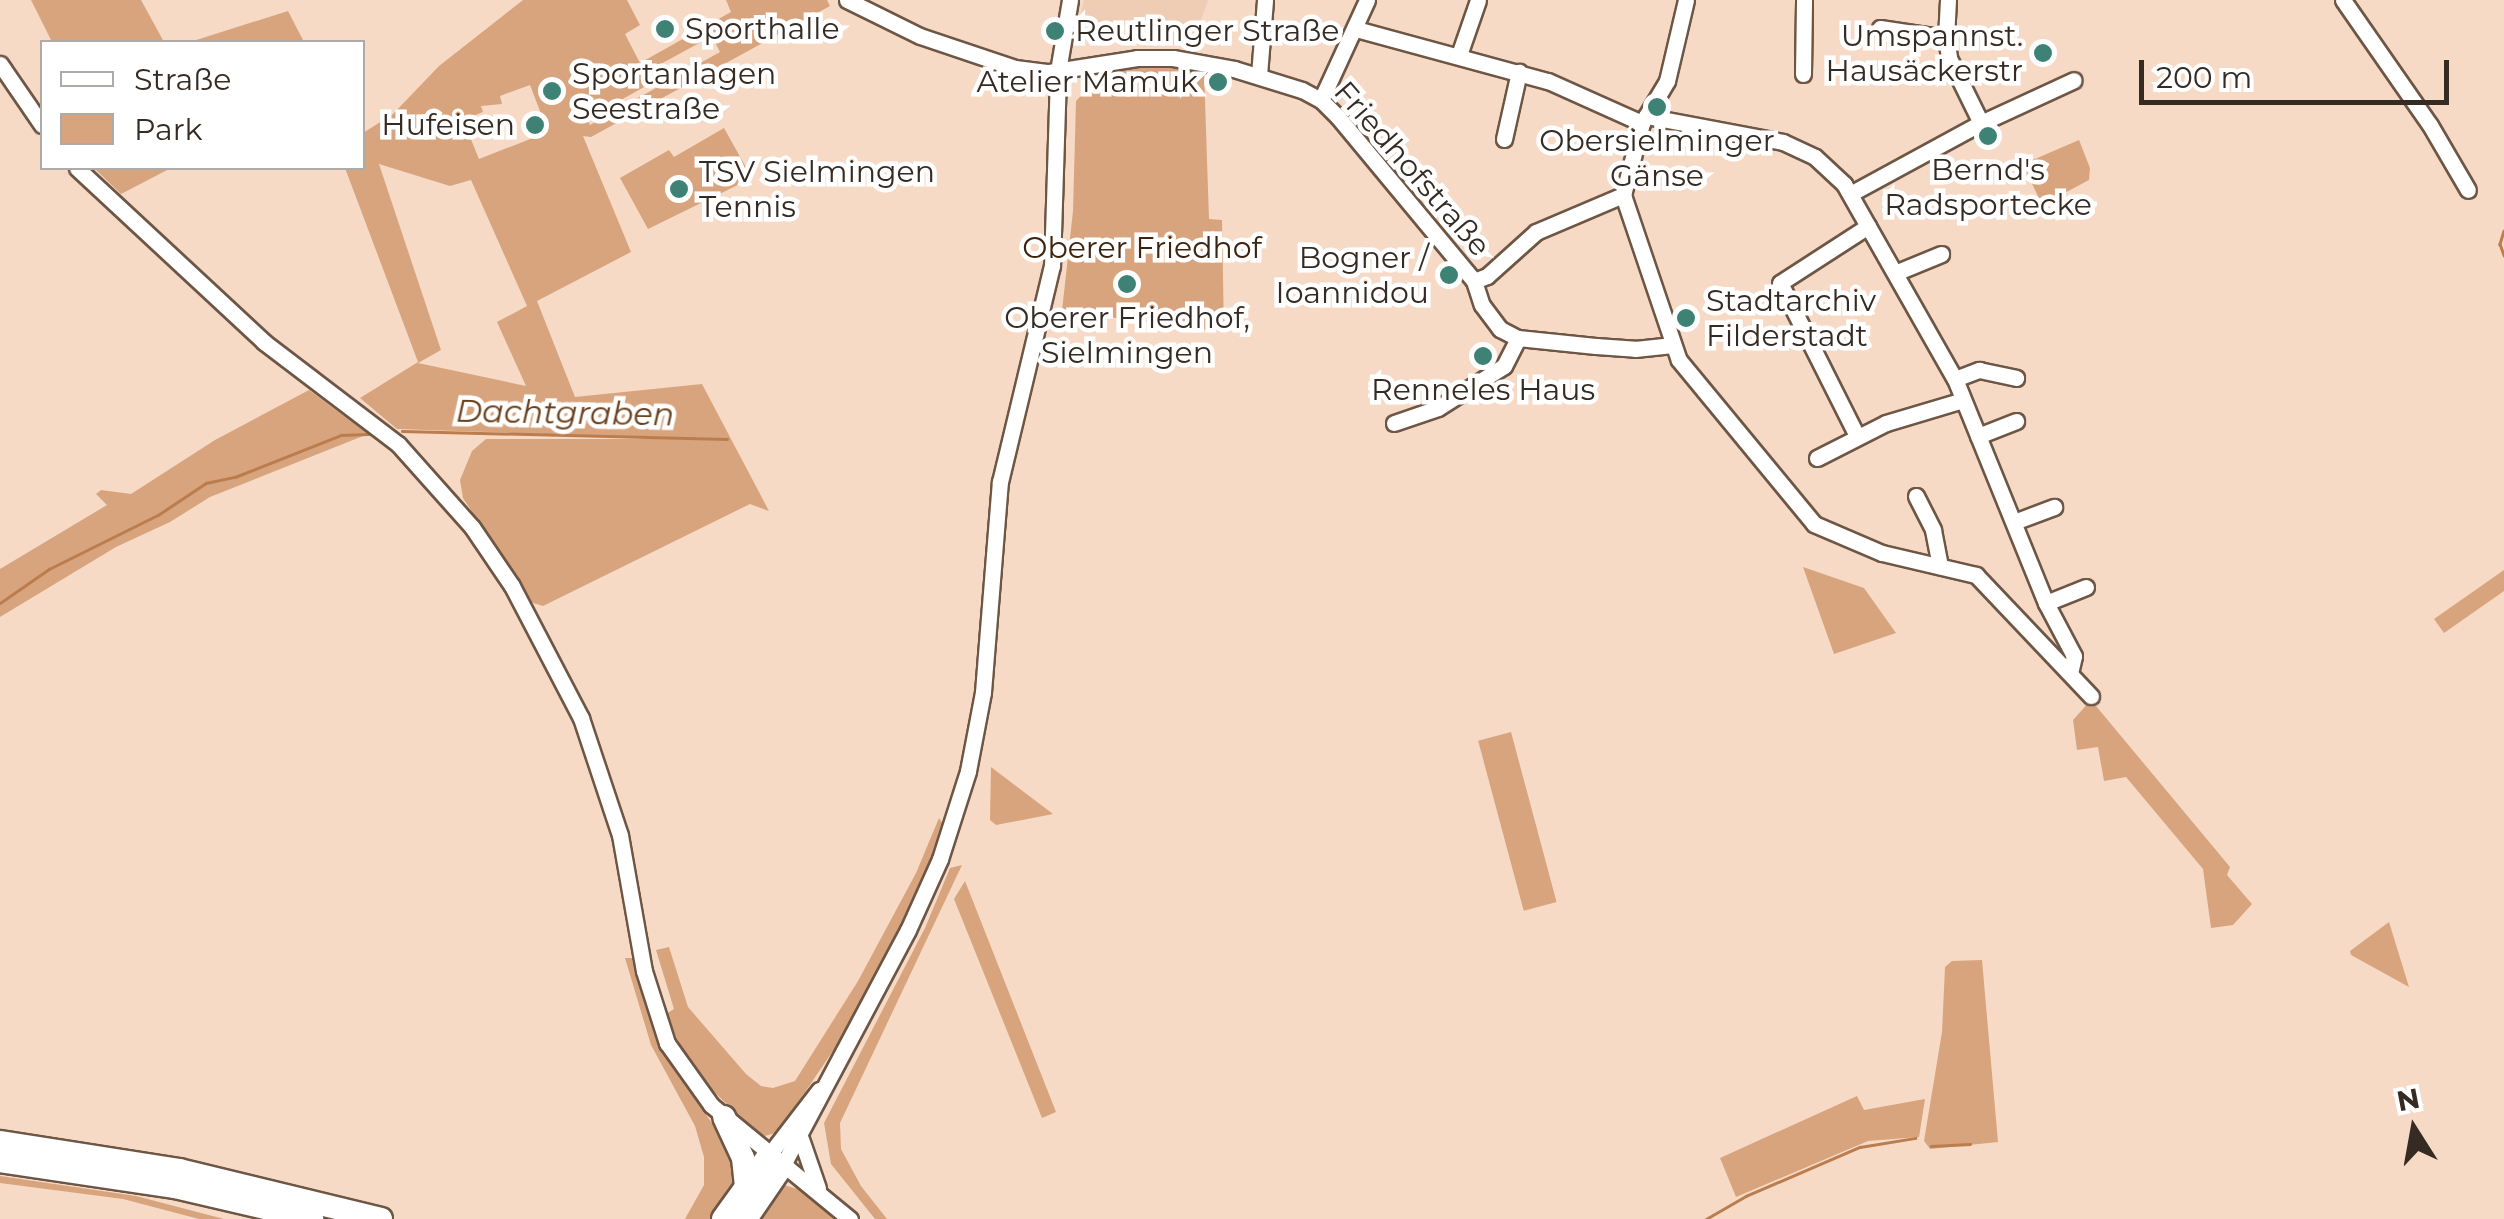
<!DOCTYPE html>
<meta charset="utf-8">
<style>
body{margin:0}
#map{position:relative;width:2504px;height:1219px;overflow:hidden;background:#f6dac6;font-family:Montserrat,sans-serif}
div>[style]{position:absolute}
.built>*{inset:0;background:#eecdb4}
.green>*{inset:0;background:#d8a47e;transform-origin:0 0}
.stream>*{height:2.5px;margin:-1.25px;padding:0 1.25px;transform-origin:1.25px;border-radius:1.25px;background:#bb7d4d}
.roads{filter:drop-shadow(2px 0 #6e5645) drop-shadow(-2px 0 #6e5645) drop-shadow(0 2px #6e5645) drop-shadow(0 -2px #6e5645)}
.minor>*{height:15px;margin:-7.5px;padding:0 7.5px;transform-origin:7.5px;border-radius:7.5px;background:#fff}
.highway>*{height:22px;margin:-11px;padding:0 11px;transform-origin:11px;border-radius:11px;background:#fff}
.dots>*{width:28px;height:28px;translate:-50% -50%;box-sizing:border-box;border:5px solid #fff;border-radius:50%}
span{translate:-50% -50%;white-space:nowrap;text-align:center;line-height:1.15;-webkit-text-stroke:9px #fff;paint-order:stroke}
.poi-label{font-size:30px;color:#352b23}
.left{translate:0 -50%;text-align:left}
.right{translate:-100% -50%;text-align:right}
.street-label{font-size:30px;color:#352b23}
.park-label{font-size:30px;color:#3e230e}
.water-label{font-size:32px;color:#6a3f1b;font-style:italic}
.legend{position:absolute;left:40px;top:40px;width:325px;height:130px;box-sizing:border-box;background:#fff;border:2px solid #aeaaa7;margin:0;padding:12px 18px;list-style:none;font-size:30px;color:#352b23}
.legend li{display:flex;align-items:center;gap:20px;height:50px}
.legend b{width:50px;border:2px solid #aeaaa7}
.north{position:absolute;left:2364px;top:1079px;width:100px;height:100px;-webkit-text-stroke:8px #fff;paint-order:stroke;rotate:349deg;font-size:28px;font-weight:700;line-height:40px;text-align:center;color:#352b23}
.north::after{content:'';display:block;margin:auto;width:35px;height:45px;background:#352b23;clip-path:polygon(50% 0,100% 100%,50% 72%,0 100%)}
.scale{position:absolute;left:2139px;top:60px;width:310px;height:45px;box-sizing:border-box;border:5px solid #352b23;border-top:0;padding-left:12px;font-size:30px;line-height:35px;white-space:nowrap;color:#352b23;-webkit-text-stroke:8px #fff;paint-order:stroke}
</style>
<div id="map">
<div class="built">
<div style="clip-path:polygon(1084px 0,1208px 0,1196px 34px,1185px 43px,1144px 47px,1077px 27px)"></div>
</div>
<div class="green">
<div style="clip-path:polygon(31px 0,141px 0,164px 42px,52px 42px)"></div>
<div style="clip-path:polygon(evenodd,523px 0,627px 0,640px 25px,625px 34px,640px 63px,731px 12px,726px 0,827px 0,830px 6px,591px 137px,583px 136px,631px 252px,537px 301px,575px 397px,702px 384px,769px 511px,750px 504px,543px 606px,530px 602px,463px 498px,460px 480px,472px 451px,486px 439px,697px 439px,397px 429px,360px 398px,418px 362px,345px 168px,362px 168px,363px 133px,393px 114px,439px 66px,523px 0,712px 36px,720px 52px,590px 125px,587px 119px,653px 82px,648px 71px,712px 36px,523px 0,530px 85px,548px 132px,479px 159px,463px 120px,483px 112px,481px 106px,502px 104px,500px 96px,530px 85px,523px 0,379px 164px,450px 186px,471px 180px,527px 306px,497px 322px,526px 386px,418px 363px,441px 350px,379px 164px)"></div>
<div style="clip-path:polygon(288px 11px,304px 42px,190px 42px)"></div>
<div style="clip-path:polygon(1135px 66px,1204px 70px,1209px 219px,1222px 220px,1224px 332px,1062px 311px,1073px 211px,1076px 101px,1099px 77px)"></div>
<div style="clip-path:polygon(724px 128px,752px 178px,648px 229px,620px 178px,669px 150px,674px 157px)"></div>
<div style="clip-path:polygon(2079px 140px,2090px 168px,2089px 180px,2042px 205px,2023px 164px)"></div>
<div style="clip-path:polygon(94px 168px,171px 168px,121px 194px)"></div>
<div style="clip-path:polygon(309px 390px,368px 434px,210px 497px,170px 522px,116px 547px,0 617px,0 569px,107px 505px,96px 494px,101px 490px,131px 494px,215px 440px)"></div>
<div style="clip-path:polygon(1803px 567px,1864px 588px,1896px 633px,1834px 654px)"></div>
<div style="clip-path:polygon(2504px 570px,2504px 591px,2444px 633px,2434px 619px)"></div>
<div style="clip-path:polygon(2091px 700px,2230px 867px,2227px 875px,2252px 904px,2233px 925px,2211px 928px,2203px 869px,2126px 777px,2104px 781px,2098px 747px,2077px 750px,2073px 720px)"></div>
<div style="left:1511px;top:732px;width:176px;height:34px;rotate:75deg"></div>
<div style="clip-path:polygon(991px 767px,1053px 814px,996px 825px,990px 820px)"></div>
<div style="clip-path:polygon(939px 818px,945px 827px,927px 874px,845px 1033px,778px 1132px,765px 1136px,752px 1129px,698px 1076px,680px 1046px,666px 1014px,674px 1009px,656px 950px,669px 947px,688px 1007px,746px 1074px,761px 1086px,773px 1088px,795px 1081px,858px 981px,916px 873px)"></div>
<div style="clip-path:polygon(962px 865px,840px 1123px,841px 1149px,861px 1186px,887px 1219px,875px 1219px,831px 1164px,824px 1123px,925px 928px,950px 868px)"></div>
<div style="clip-path:polygon(965px 881px,1056px 1112px,1042px 1118px,954px 899px)"></div>
<div style="clip-path:polygon(2389px 922px,2409px 987px,2351px 955px,2350px 951px)"></div>
<div style="clip-path:polygon(625px 958px,636px 958px,659px 1038px,677px 1074px,727px 1144px,740px 1180px,714px 1219px,685px 1219px,704px 1185px,704px 1157px,695px 1126px,651px 1045px)"></div>
<div style="clip-path:polygon(1982px 960px,1998px 1142px,1930px 1149px,1924px 1141px,1942px 1032px,1945px 967px,1952px 961px)"></div>
<div style="clip-path:polygon(1857px 1096px,1864px 1110px,1925px 1099px,1919px 1137px,1868px 1141px,1736px 1197px,1720px 1158px)"></div>
<div style="clip-path:polygon(0 1176px,136px 1196px,224px 1219px,199px 1219px,123px 1199px,0 1183px)"></div>
<div style="clip-path:polygon(784px 1185px,801px 1190px,837px 1219px,752px 1219px,777px 1187px)"></div>
</div>
<div class="stream">
<div style="left:2504px;top:231px;width:14px;rotate:107deg"></div>
<div style="left:2500px;top:244px;width:12px;rotate:70deg"></div>
<div style="left:402px;top:431px;width:325px;rotate:1.4deg"></div>
<div style="left:0;top:603px;width:60px;rotate:-34.8deg"></div>
<div style="left:49px;top:569px;width:122px;rotate:-26.4deg"></div>
<div style="left:158px;top:515px;width:58px;rotate:-33.7deg"></div>
<div style="left:206px;top:483px;width:30px;rotate:-12deg"></div>
<div style="left:235px;top:477px;width:114px;rotate:-21.6deg"></div>
<div style="left:341px;top:435px;width:27px;rotate:-2deg"></div>
<div style="left:1931px;top:1146px;width:39px;rotate:-3deg"></div>
<div style="left:1706px;top:1219px;width:46px;rotate:-29.9deg"></div>
<div style="left:1746px;top:1196px;width:124px;rotate:-23.3deg"></div>
<div style="left:1860px;top:1147px;width:56px;rotate:-9.3deg"></div>
</div>
<div class="roads">
<div class="minor">
<div style="left:847px;top:0;width:81px;rotate:26.3deg"></div>
<div style="left:920px;top:36px;width:100px;rotate:18.6deg"></div>
<div style="left:1015px;top:68px;width:34px;rotate:7deg"></div>
<div style="left:1049px;top:72px;width:89px;rotate:-9deg"></div>
<div style="left:1137px;top:58px;width:36px"></div>
<div style="left:1173px;top:58px;width:62px;rotate:10.2deg"></div>
<div style="left:1234px;top:69px;width:71px;rotate:17.2deg"></div>
<div style="left:1302px;top:90px;width:21px;rotate:28deg"></div>
<div style="left:1321px;top:100px;width:24px;rotate:45deg"></div>
<div style="left:1338px;top:117px;width:213px;rotate:50.3deg"></div>
<div style="left:1474px;top:281px;width:25px;rotate:72deg"></div>
<div style="left:1482px;top:305px;width:30px;rotate:53deg"></div>
<div style="left:1500px;top:329px;width:20px;rotate:27deg"></div>
<div style="left:1518px;top:338px;width:78px;rotate:5.9deg"></div>
<div style="left:1596px;top:346px;width:39px;rotate:4deg"></div>
<div style="left:1635px;top:349px;width:38px;rotate:-6deg"></div>
<div style="left:1686px;top:0;width:83px;rotate:103.2deg"></div>
<div style="left:1667px;top:81px;width:49px;rotate:120.8deg"></div>
<div style="left:1642px;top:123px;width:74px;rotate:104.8deg"></div>
<div style="left:1623px;top:195px;width:174px;rotate:71.3deg"></div>
<div style="left:1679px;top:360px;width:212px;rotate:50.5deg"></div>
<div style="left:1814px;top:524px;width:74px;rotate:23.1deg"></div>
<div style="left:1882px;top:553px;width:97px;rotate:13.2deg"></div>
<div style="left:1976px;top:575px;width:167px;rotate:46.5deg"></div>
<div style="left:2343px;top:0;width:152px;rotate:55.2deg"></div>
<div style="left:2430px;top:125px;width:75px;rotate:59.7deg"></div>
<div style="left:1880px;top:28px;width:67px;rotate:8.6deg"></div>
<div style="left:1946px;top:38px;width:20px;rotate:81deg"></div>
<div style="left:1949px;top:58px;width:72px;rotate:63.8deg"></div>
<div style="left:1356px;top:29px;width:199px;rotate:15.2deg"></div>
<div style="left:1548px;top:81px;width:103px;rotate:24.1deg"></div>
<div style="left:1946px;top:38px;width:38px;rotate:-87deg"></div>
<div style="left:1459px;top:55px;width:58px;rotate:-70.9deg"></div>
<div style="left:0;top:64px;width:74px;rotate:55.5deg"></div>
<div style="left:1803px;top:74px;width:74px;rotate:-89.2deg"></div>
<div style="left:1259px;top:75px;width:75px;rotate:-85.4deg"></div>
<div style="left:1321px;top:100px;width:110px;rotate:-65.3deg"></div>
<div style="left:1646px;top:116px;width:139px;rotate:10.7deg"></div>
<div style="left:1783px;top:142px;width:35px;rotate:25deg"></div>
<div style="left:1815px;top:157px;width:40px;rotate:43deg"></div>
<div style="left:1844px;top:184px;width:224px;rotate:60.4deg"></div>
<div style="left:1955px;top:379px;width:242px;rotate:67.9deg"></div>
<div style="left:2046px;top:603px;width:60px;rotate:62.2deg"></div>
<div style="left:2074px;top:656px;width:17px;rotate:103deg"></div>
<div style="left:1504px;top:139px;width:69px;rotate:-77.4deg"></div>
<div style="left:77px;top:168px;width:255px;rotate:42.9deg"></div>
<div style="left:264px;top:342px;width:168px;rotate:37.3deg"></div>
<div style="left:398px;top:444px;width:111px;rotate:48.3deg"></div>
<div style="left:472px;top:527px;width:71px;rotate:55.9deg"></div>
<div style="left:512px;top:586px;width:149px;rotate:62.4deg"></div>
<div style="left:581px;top:718px;width:123px;rotate:71.6deg"></div>
<div style="left:620px;top:835px;width:138px;rotate:80deg"></div>
<div style="left:644px;top:971px;width:76px;rotate:72.3deg"></div>
<div style="left:667px;top:1043px;width:76px;rotate:54.6deg"></div>
<div style="left:711px;top:1105px;width:180px;rotate:39.4deg"></div>
<div style="left:1850px;top:194px;width:149px;rotate:-28.5deg"></div>
<div style="left:1981px;top:123px;width:102px;rotate:-24.8deg"></div>
<div style="left:1895px;top:273px;width:50px;rotate:-22.4deg"></div>
<div style="left:1474px;top:281px;width:14px;rotate:-21deg"></div>
<div style="left:1487px;top:276px;width:66px;rotate:-41.9deg"></div>
<div style="left:1536px;top:232px;width:95px;rotate:-23deg"></div>
<div style="left:1955px;top:379px;width:26px;rotate:-21deg"></div>
<div style="left:1979px;top:370px;width:38px;rotate:12deg"></div>
<div style="left:1394px;top:423px;width:46px;rotate:-18.8deg"></div>
<div style="left:1438px;top:408px;width:78px;rotate:-32.5deg"></div>
<div style="left:1504px;top:366px;width:31px;rotate:-63deg"></div>
<div style="left:1857px;top:436px;width:171px;rotate:-116.7deg"></div>
<div style="left:1780px;top:283px;width:105px;rotate:-32.9deg"></div>
<div style="left:1978px;top:436px;width:41px;rotate:-21.5deg"></div>
<div style="left:1817px;top:458px;width:77px;rotate:-26.9deg"></div>
<div style="left:1886px;top:423px;width:80px;rotate:-16.6deg"></div>
<div style="left:1916px;top:496px;width:38px;rotate:63deg"></div>
<div style="left:1933px;top:530px;width:37px;rotate:79deg"></div>
<div style="left:2014px;top:522px;width:43px;rotate:-20.6deg"></div>
<div style="left:2046px;top:603px;width:43px;rotate:-21.8deg"></div>
<div style="left:801px;top:1139px;width:52px;rotate:70.9deg"></div>
<div style="left:769px;top:1155px;width:82px;rotate:-52.4deg"></div>
<div style="left:783px;top:1165px;width:266px;rotate:-62deg"></div>
<div style="left:908px;top:930px;width:78px;rotate:-65.7deg"></div>
<div style="left:940px;top:859px;width:92px;rotate:-72.3deg"></div>
<div style="left:968px;top:771px;width:80px;rotate:-79.2deg"></div>
<div style="left:983px;top:692px;width:211px;rotate:-85.4deg"></div>
<div style="left:1000px;top:482px;width:222px;rotate:-76.5deg"></div>
<div style="left:1052px;top:266px;width:195px;rotate:-88.2deg"></div>
<div style="left:1058px;top:71px;width:72px;rotate:-80.4deg"></div>
</div>
<div class="highway">
<div style="left:724px;top:1117px;width:45px;rotate:65.1deg"></div>
<div style="left:743px;top:1158px;width:28px;rotate:84deg"></div>
<div style="left:0;top:1142px;width:181px;rotate:8.9deg"></div>
<div style="left:179px;top:1170px;width:208px;rotate:13.6deg"></div>
<div style="left:0;top:1161px;width:177px;rotate:8.5deg"></div>
<div style="left:175px;top:1187px;width:141px;rotate:13.1deg"></div>
<div style="left:723px;top:1219px;width:79px;rotate:-54.3deg"></div>
<div style="left:746px;top:1219px;width:65px;rotate:-55.6deg"></div>
</div>
</div>
<div class="dots">
<div style="left:665px;top:29px;background:#3e8275"></div>
<div style="left:1055px;top:31px;background:#3e8275"></div>
<div style="left:2043px;top:53px;background:#3e8275"></div>
<div style="left:1218px;top:82px;background:#3e8275"></div>
<div style="left:552px;top:91px;background:#3e8275"></div>
<div style="left:1657px;top:107px;background:#3e8275"></div>
<div style="left:535px;top:125px;background:#3e8275"></div>
<div style="left:1988px;top:136px;background:#3e8275"></div>
<div style="left:679px;top:189px;background:#3e8275"></div>
<div style="left:1449px;top:275px;background:#3e8275"></div>
<div style="left:1127px;top:284px;background:#3e8275"></div>
<div style="left:1686px;top:318px;background:#3e8275"></div>
<div style="left:1483px;top:356px;background:#3e8275"></div>
</div>
<div class="poi-label">
<span class="left" style="left:685px;top:29px">Sporthalle</span>
<span class="left" style="left:1075px;top:31px">Reutlinger Straße</span>
<span class="right" style="left:2023px;top:53px">Umspannst.<br>Hausäckerstr</span>
<span class="left" style="left:572px;top:91px">Sportanlagen<br>Seestraße</span>
<span class="right" style="left:1198px;top:82px">Atelier Mamuk</span>
<span class="right" style="left:515px;top:125px">Hufeisen</span>
<span style="left:1657px;top:158px">Obersielminger<br>Gänse</span>
<span style="left:1988px;top:187px">Bernd's<br>Radsportecke</span>
<span class="left" style="left:699px;top:189px">TSV Sielmingen<br>Tennis</span>
<span class="right" style="left:1429px;top:275px">Bogner /<br>Ioannidou</span>
<span class="left" style="left:1706px;top:318px">Stadtarchiv<br>Filderstadt</span>
<span style="left:1127px;top:335px">Oberer Friedhof,<br>Sielmingen</span>
<span style="left:1483px;top:390px">Renneles Haus</span>
</div>
<div class="street-label">
<span style="left:1412px;top:169px;rotate:49deg">Friedhofstraße</span>
</div>
<div class="park-label">
<span style="left:1142px;top:248px">Oberer Friedhof</span>
</div>
<div class="water-label">
<span style="left:565px;top:413px;rotate:1deg">Dachtgraben</span>
</div>
<ul class="legend">
<li><b style="height:12px;background:#fff"></b>Straße</li>
<li><b style="height:28px;background:#d8a47e"></b>Park</li>
</ul>
<div class="north">N</div>
<div class="scale">200 m</div>
</div>
